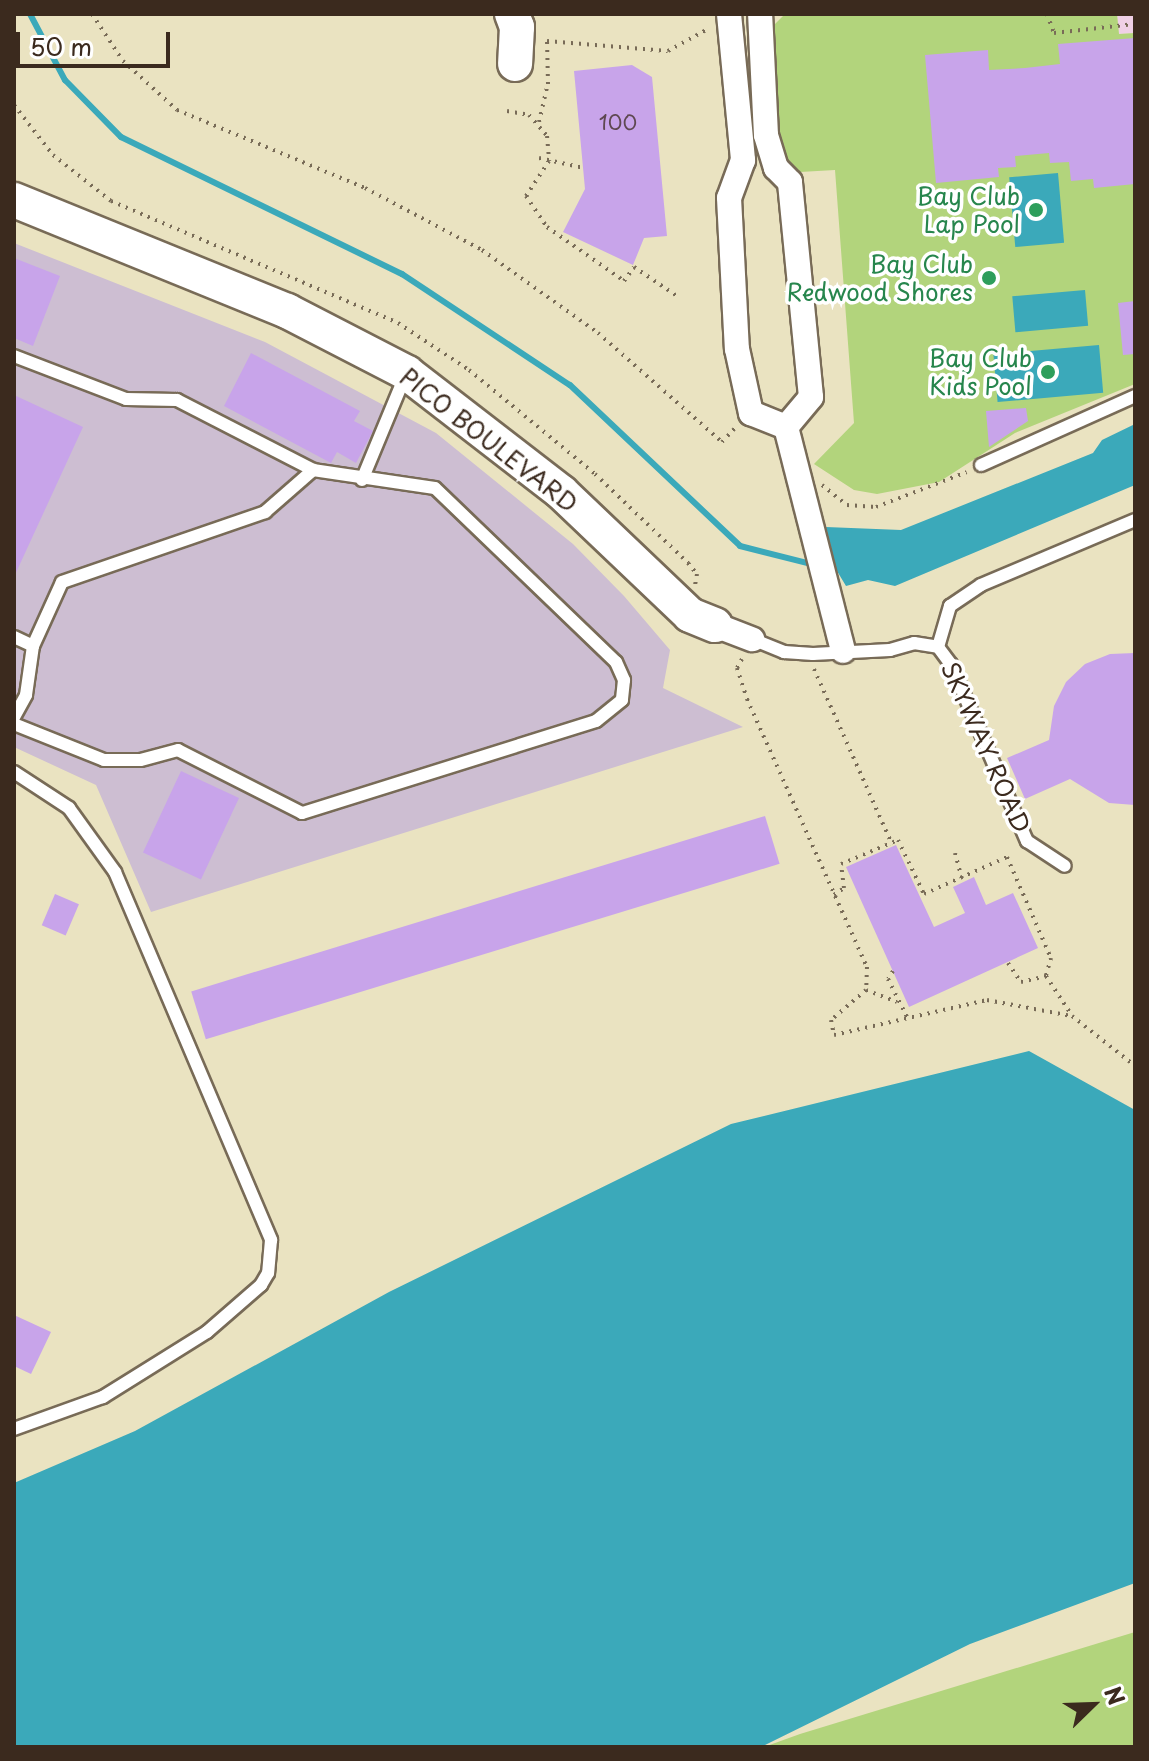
<!DOCTYPE html>
<style>
body{margin:0}
#map{position:relative;width:1149px;height:1761px;overflow:hidden;background:#eae3c1;font-family:"Playpen Sans",sans-serif}
div>[style]{position:absolute}
.built>*{inset:0;background:#efd0e6}
.industrial>*{inset:0;background:#cdbed2}
.green>*{inset:0;background:#b2d47c}
.water>*{inset:0;background:#3ba9ba;transform-origin:0 0}
.stream>*{height:6px;margin:-3px;padding:0 3px;transform-origin:3px;border-radius:3px;background:#3ba9ba}
.building>*{inset:0;background:#c8a4ea;transform-origin:0 0}
.path>*{height:4px;margin-top:-2px;transform-origin:0;background:repeating-linear-gradient(90deg,#786b57 0 2px,transparent 0 8px)}
.roads{filter:drop-shadow(2px 0 #786b57) drop-shadow(-2px 0 #786b57) drop-shadow(0 2px #786b57) drop-shadow(0 -2px #786b57)}
.lane>*{height:12px;margin:-6px;padding:0 6px;transform-origin:6px;border-radius:6px;background:#fff}
.street>*{height:24px;margin:-12px;padding:0 12px;transform-origin:12px;border-radius:12px;background:#fff}
.secondary>*{height:34px;margin:-17px;padding:0 17px;transform-origin:17px;border-radius:17px;background:#fff}
.dots>*{width:22px;height:22px;translate:-50% -50%;box-sizing:border-box;border:4px solid #fff;border-radius:50%}
span{translate:-50% -50%;white-space:nowrap;text-align:center;line-height:1.15;-webkit-text-stroke:7px #fff;paint-order:stroke}
.number-label{font-size:20px;color:#5e4851}
.number-label span{-webkit-text-stroke-width:0}
.leisure-label{font-size:24px;color:#27864d}
.right{translate:-100% -50%;text-align:right}
.street-label{font-size:24px;color:#3b2a1e}
.frame{position:absolute;inset:0;border:16px solid #3b2a1e;pointer-events:none}
.north{position:absolute;left:1053px;top:1665px;width:80px;height:80px;-webkit-text-stroke:6px #fff;paint-order:stroke;rotate:67deg;font-size:22px;font-weight:700;line-height:32px;text-align:center;color:#3b2a1e}
.north::after{content:'';display:block;margin:auto;width:28px;height:36px;background:#3b2a1e;clip-path:polygon(50% 0,100% 100%,50% 72%,0 100%)}
.scale{position:absolute;left:16px;top:32px;width:154px;height:36px;box-sizing:border-box;border:4px solid #3b2a1e;border-top:0;padding-left:10px;font-size:24px;line-height:28px;white-space:nowrap;color:#3b2a1e;-webkit-text-stroke:6px #fff;paint-order:stroke}
</style>
<div id="map">
<div class="built">
<div style="clip-path:polygon(1117px 14px,1135px 14px,1135px 33px,1119px 34px)"></div>
</div>
<div class="industrial">
<div style="clip-path:polygon(14px 243px,265px 342px,436px 433px,573px 544px,624px 596px,670px 650px,663px 688px,743px 727px,151px 912px,96px 785px,14px 747px)"></div>
</div>
<div class="green">
<div style="clip-path:polygon(785px 14px,1117px 14px,1119px 34px,1135px 33px,1135px 384px,1015px 433px,939px 482px,877px 494px,854px 490px,814px 464px,854px 423px,835px 170px,800px 172px,780px 154px,767px 32px)"></div>
<div style="clip-path:polygon(1135px 1632px,1135px 1747px,764px 1747px,800px 1734px)"></div>
</div>
<div class="water">
<div style="left:1058px;top:173px;width:70px;height:49px;rotate:85deg"></div>
<div style="left:1085px;top:290px;width:36px;height:73px;rotate:85deg"></div>
<div style="left:1099px;top:345px;width:48px;height:106px;rotate:85deg"></div>
<div style="clip-path:polygon(1135px 424px,1135px 485px,895px 586px,868px 580px,846px 586px,837px 571px,826px 527px,901px 530px,1093px 453px,1102px 440px)"></div>
<div style="clip-path:polygon(1029px 1051px,1135px 1110px,1135px 1583px,970px 1644px,761px 1747px,14px 1747px,14px 1483px,135px 1431px,389px 1292px,731px 1124px)"></div>
</div>
<div class="stream">
<div style="left:30px;top:14px;width:75px;rotate:62.1deg"></div>
<div style="left:65px;top:80px;width:80px;rotate:45.5deg"></div>
<div style="left:121px;top:137px;width:313px;rotate:26deg"></div>
<div style="left:402px;top:274px;width:201px;rotate:33.5deg"></div>
<div style="left:570px;top:385px;width:234px;rotate:43.4deg"></div>
<div style="left:740px;top:546px;width:77px;rotate:14.2deg"></div>
</div>
<div class="building">
<div style="clip-path:polygon(1135px 38px,1135px 184px,1094px 188px,1093px 179px,1071px 181px,1069px 162px,1050px 163px,1049px 153px,1015px 156px,1016px 167px,998px 168px,999px 177px,936px 183px,925px 55px,988px 50px,989px 70px,1025px 68px,1060px 64px,1058px 44px)"></div>
<div style="clip-path:polygon(632px 65px,652px 77px,667px 236px,644px 238px,633px 265px,563px 232px,585px 189px,574px 71px)"></div>
<div style="clip-path:polygon(14px 258px,60px 276px,33px 346px,14px 338px)"></div>
<div style="clip-path:polygon(1135px 301px,1135px 354px,1123px 355px,1118px 303px)"></div>
<div style="clip-path:polygon(251px 353px,360px 411px,354px 421px,373px 431px,356px 463px,337px 452px,331px 463px,224px 406px)"></div>
<div style="clip-path:polygon(14px 395px,83px 427px,14px 577px)"></div>
<div style="clip-path:polygon(1026px 408px,1028px 421px,989px 447px,986px 411px)"></div>
<div style="clip-path:polygon(1135px 653px,1135px 805px,1109px 803px,1070px 779px,1025px 799px,1007px 758px,1049px 740px,1054px 706px,1066px 682px,1085px 664px,1110px 654px)"></div>
<div style="left:181px;top:771px;width:64px;height:90px;rotate:25deg"></div>
<div style="left:765px;top:816px;width:50px;height:600px;rotate:73deg"></div>
<div style="clip-path:polygon(896px 845px,934px 927px,965px 913px,953px 887px,974px 877px,986px 905px,1013px 893px,1038px 948px,909px 1007px,846px 867px)"></div>
<div style="left:55px;top:894px;width:26px;height:34px;rotate:23deg"></div>
<div style="clip-path:polygon(14px 1315px,51px 1332px,31px 1374px,14px 1366px)"></div>
</div>
<div class="path">
<div style="left:92px;top:14px;width:56px;rotate:56.6deg"></div>
<div style="left:123px;top:61px;width:73px;rotate:42.2deg"></div>
<div style="left:177px;top:110px;width:204px;rotate:22.5deg"></div>
<div style="left:365px;top:188px;width:132px;rotate:27.9deg"></div>
<div style="left:482px;top:250px;width:143px;rotate:35.6deg"></div>
<div style="left:598px;top:333px;width:165px;rotate:41.3deg"></div>
<div style="left:722px;top:442px;width:21px;rotate:-47deg"></div>
<div style="left:1047px;top:14px;width:20px;rotate:70deg"></div>
<div style="left:1054px;top:33px;width:81px;rotate:-6.3deg"></div>
<div style="left:14px;top:105px;width:63px;rotate:52deg"></div>
<div style="left:53px;top:155px;width:74px;rotate:38.4deg"></div>
<div style="left:111px;top:201px;width:312px;rotate:23deg"></div>
<div style="left:398px;top:323px;width:85px;rotate:33.5deg"></div>
<div style="left:469px;top:370px;width:163px;rotate:39.5deg"></div>
<div style="left:595px;top:474px;width:129px;rotate:43.7deg"></div>
<div style="left:688px;top:563px;width:14px;rotate:51deg"></div>
<div style="left:697px;top:574px;width:11px;rotate:100deg"></div>
<div style="left:507px;top:111px;width:22px;rotate:10deg"></div>
<div style="left:529px;top:115px;width:28px;rotate:49deg"></div>
<div style="left:547px;top:136px;width:25px;rotate:85deg"></div>
<div style="left:549px;top:161px;width:42px;rotate:123.3deg"></div>
<div style="left:526px;top:196px;width:37px;rotate:56deg"></div>
<div style="left:547px;top:227px;width:94px;rotate:35deg"></div>
<div style="left:624px;top:281px;width:17px;rotate:-54deg"></div>
<div style="left:634px;top:267px;width:52px;rotate:34deg"></div>
<div style="left:539px;top:122px;width:39px;rotate:-77deg"></div>
<div style="left:548px;top:84px;width:43px;rotate:-91.3deg"></div>
<div style="left:547px;top:41px;width:121px;rotate:4.7deg"></div>
<div style="left:668px;top:51px;width:46px;rotate:-28.8deg"></div>
<div style="left:539px;top:158px;width:46px;rotate:12.5deg"></div>
<div style="left:822px;top:485px;width:32px;rotate:39deg"></div>
<div style="left:847px;top:505px;width:29px;rotate:4deg"></div>
<div style="left:876px;top:507px;width:97px;rotate:-21deg"></div>
<div style="left:742px;top:659px;width:10px;rotate:119deg"></div>
<div style="left:737px;top:668px;width:33px;rotate:72deg"></div>
<div style="left:747px;top:699px;width:294px;rotate:65.9deg"></div>
<div style="left:867px;top:967px;width:23px;rotate:92deg"></div>
<div style="left:866px;top:990px;width:46px;rotate:139.4deg"></div>
<div style="left:831px;top:1020px;width:15px;rotate:79deg"></div>
<div style="left:834px;top:1035px;width:157px;rotate:-12.9deg"></div>
<div style="left:987px;top:1000px;width:86px;rotate:10.7deg"></div>
<div style="left:1072px;top:1016px;width:80px;rotate:38.4deg"></div>
<div style="left:814px;top:669px;width:192px;rotate:66deg"></div>
<div style="left:955px;top:853px;width:30px;rotate:75deg"></div>
<div style="left:834px;top:895px;width:12px;rotate:-35deg"></div>
<div style="left:844px;top:888px;width:24px;rotate:-97deg"></div>
<div style="left:841px;top:864px;width:62px;rotate:-22.8deg"></div>
<div style="left:898px;top:840px;width:60px;rotate:64.3deg"></div>
<div style="left:924px;top:894px;width:91px;rotate:-24deg"></div>
<div style="left:1007px;top:857px;width:110px;rotate:66.5deg"></div>
<div style="left:1051px;top:958px;width:19px;rotate:106deg"></div>
<div style="left:1046px;top:976px;width:45px;rotate:56.7deg"></div>
<div style="left:1008px;top:963px;width:23px;rotate:56deg"></div>
<div style="left:1021px;top:982px;width:26px;rotate:-13deg"></div>
<div style="left:893px;top:971px;width:9px;rotate:122deg"></div>
<div style="left:888px;top:979px;width:47px;rotate:63.4deg"></div>
<div style="left:866px;top:990px;width:33px;rotate:21deg"></div>
</div>
<div class="roads">
<div class="lane">
<div style="left:14px;top:356px;width:120px;rotate:21deg"></div>
<div style="left:126px;top:399px;width:51px;rotate:1.1deg"></div>
<div style="left:177px;top:400px;width:153px;rotate:27.2deg"></div>
<div style="left:313px;top:470px;width:123px;rotate:8.4deg"></div>
<div style="left:435px;top:488px;width:251px;rotate:43.9deg"></div>
<div style="left:616px;top:662px;width:20px;rotate:66deg"></div>
<div style="left:624px;top:680px;width:20px;rotate:96deg"></div>
<div style="left:622px;top:700px;width:33px;rotate:141deg"></div>
<div style="left:596px;top:721px;width:308px;rotate:162.6deg"></div>
<div style="left:302px;top:813px;width:139px;rotate:-153.1deg"></div>
<div style="left:178px;top:750px;width:39px;rotate:165deg"></div>
<div style="left:140px;top:760px;width:36px;rotate:180deg"></div>
<div style="left:104px;top:760px;width:97px;rotate:-158.2deg"></div>
<div style="left:981px;top:465px;width:169px;rotate:-24.1deg"></div>
<div style="left:362px;top:480px;width:113px;rotate:-67.5deg"></div>
<div style="left:14px;top:637px;width:21px;rotate:25deg"></div>
<div style="left:33px;top:646px;width:70px;rotate:-65.6deg"></div>
<div style="left:62px;top:582px;width:215px;rotate:-19deg"></div>
<div style="left:265px;top:512px;width:64px;rotate:-41.2deg"></div>
<div style="left:752px;top:639px;width:35px;rotate:22deg"></div>
<div style="left:784px;top:652px;width:29px;rotate:4deg"></div>
<div style="left:813px;top:654px;width:77px;rotate:-3deg"></div>
<div style="left:890px;top:650px;width:25px;rotate:-16deg"></div>
<div style="left:914px;top:643px;width:24px;rotate:9deg"></div>
<div style="left:938px;top:647px;width:21px;rotate:53deg"></div>
<div style="left:951px;top:664px;width:193px;rotate:66.8deg"></div>
<div style="left:1027px;top:841px;width:45px;rotate:33.3deg"></div>
<div style="left:938px;top:647px;width:43px;rotate:-73.7deg"></div>
<div style="left:950px;top:606px;width:37px;rotate:-34deg"></div>
<div style="left:981px;top:585px;width:167px;rotate:-22.9deg"></div>
<div style="left:14px;top:717px;width:25px;rotate:-61deg"></div>
<div style="left:26px;top:695px;width:49px;rotate:-81.9deg"></div>
<div style="left:14px;top:772px;width:66px;rotate:33.2deg"></div>
<div style="left:69px;top:808px;width:79px;rotate:54.3deg"></div>
<div style="left:115px;top:872px;width:400px;rotate:67deg"></div>
<div style="left:271px;top:1240px;width:33px;rotate:95deg"></div>
<div style="left:268px;top:1273px;width:14px;rotate:120deg"></div>
<div style="left:261px;top:1285px;width:72px;rotate:139deg"></div>
<div style="left:207px;top:1332px;width:123px;rotate:148deg"></div>
<div style="left:103px;top:1397px;width:95px;rotate:160.2deg"></div>
</div>
<div class="street">
<div style="left:729px;top:14px;width:147px;rotate:84.5deg"></div>
<div style="left:743px;top:160px;width:40px;rotate:110.2deg"></div>
<div style="left:729px;top:198px;width:151px;rotate:87deg"></div>
<div style="left:737px;top:349px;width:66px;rotate:77.7deg"></div>
<div style="left:751px;top:413px;width:38px;rotate:22deg"></div>
<div style="left:786px;top:427px;width:39px;rotate:-50deg"></div>
<div style="left:811px;top:397px;width:216px;rotate:-95.6deg"></div>
<div style="left:790px;top:182px;width:20px;rotate:-135deg"></div>
<div style="left:776px;top:168px;width:34px;rotate:-107deg"></div>
<div style="left:766px;top:135px;width:121px;rotate:-92.8deg"></div>
<div style="left:786px;top:427px;width:231px;rotate:75.7deg"></div>
<div style="left:715px;top:625px;width:40px;rotate:21deg"></div>
</div>
<div class="secondary">
<div style="left:512px;top:14px;width:14px;rotate:69deg"></div>
<div style="left:517px;top:27px;width:37px;rotate:93deg"></div>
<div style="left:14px;top:200px;width:295px;rotate:22.1deg"></div>
<div style="left:287px;top:311px;width:135px;rotate:27.3deg"></div>
<div style="left:407px;top:373px;width:195px;rotate:37.7deg"></div>
<div style="left:561px;top:492px;width:178px;rotate:43.6deg"></div>
<div style="left:690px;top:615px;width:27px;rotate:22deg"></div>
</div>
</div>
<div class="dots">
<div style="left:1036px;top:210px;background:#2e9e5b"></div>
<div style="left:989px;top:278px;background:#2e9e5b"></div>
<div style="left:1048px;top:372px;background:#2e9e5b"></div>
</div>
<div class="number-label">
<span style="left:618px;top:122px">100</span>
</div>
<div class="leisure-label">
<span class="right" style="left:1020px;top:210px">Bay Club<br>Lap Pool</span>
<span class="right" style="left:973px;top:278px">Bay Club<br>Redwood Shores</span>
<span class="right" style="left:1032px;top:372px">Bay Club<br>Kids Pool</span>
</div>
<div class="street-label">
<span style="left:489px;top:440px;rotate:38deg">PICO BOULEVARD</span>
<span style="left:986px;top:747px;rotate:66deg">SKYWAY ROAD</span>
</div>
<div class="frame"></div>
<div class="north">N</div>
<div class="scale">50 m</div>
</div>
